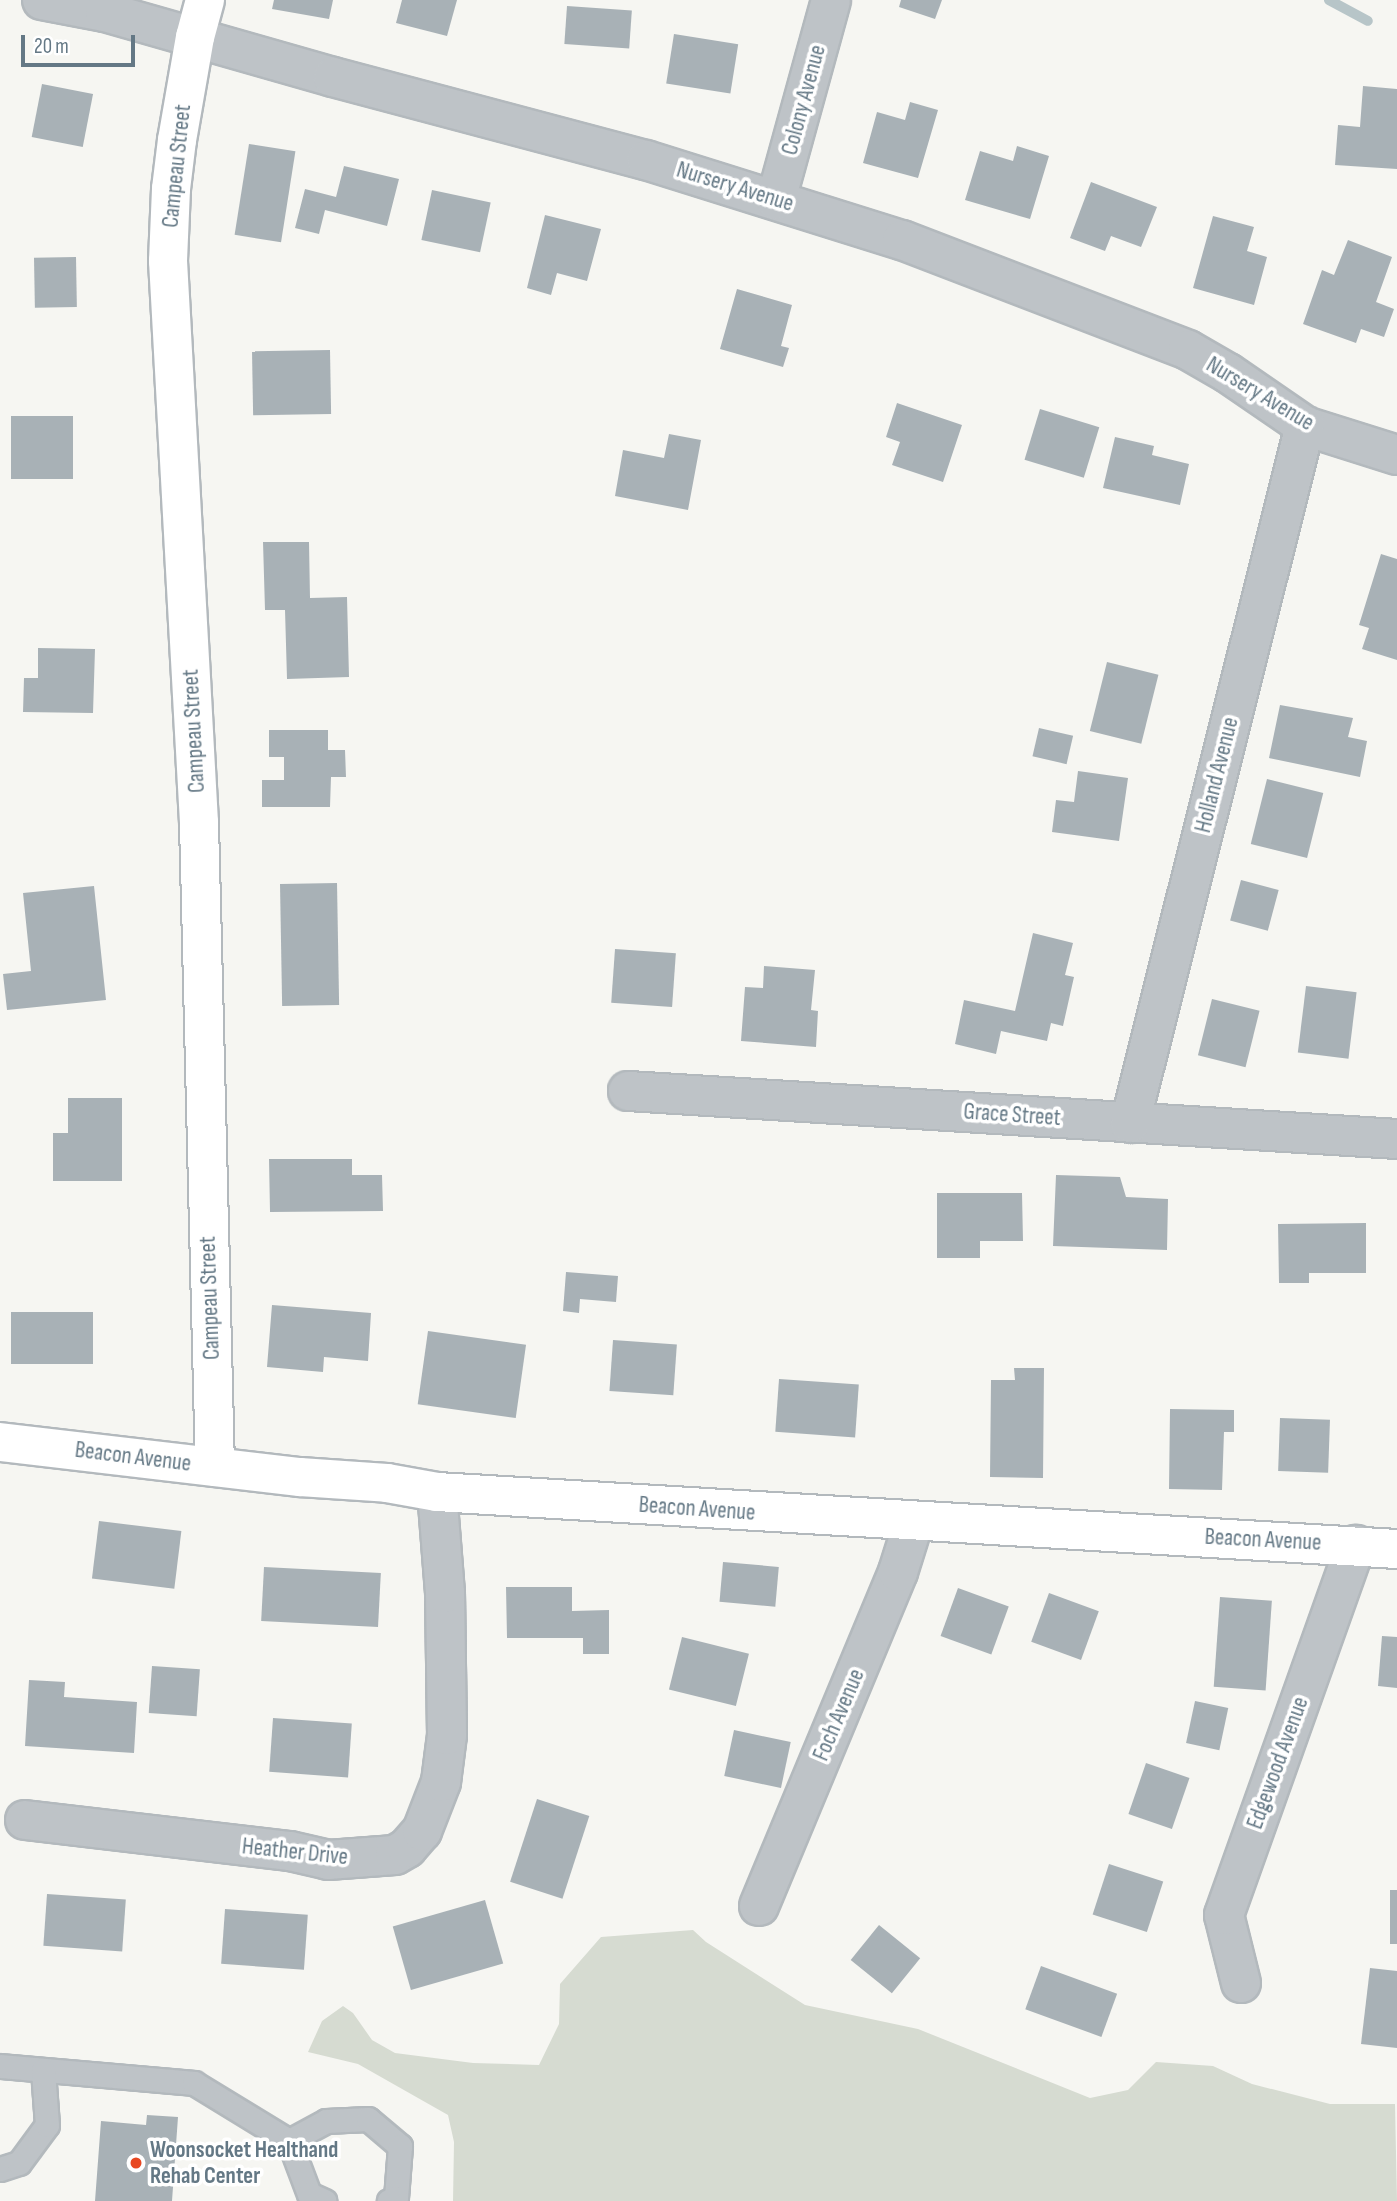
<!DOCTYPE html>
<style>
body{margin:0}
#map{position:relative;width:1397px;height:2201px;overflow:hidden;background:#f6f6f2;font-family:"Sofia Sans Condensed",sans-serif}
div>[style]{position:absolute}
.green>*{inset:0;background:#d6dbd1}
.stream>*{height:10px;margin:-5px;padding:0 5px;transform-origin:5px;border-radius:5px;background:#b7c5c8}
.building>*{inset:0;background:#a8b1b6;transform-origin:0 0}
.roads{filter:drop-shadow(2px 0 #b3b9bd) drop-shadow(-2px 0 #b3b9bd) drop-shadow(0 2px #b3b9bd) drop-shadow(0 -2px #b3b9bd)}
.lane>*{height:23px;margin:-11.5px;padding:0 11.5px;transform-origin:11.5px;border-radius:11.5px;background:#bec3c7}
.street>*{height:38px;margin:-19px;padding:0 19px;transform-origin:19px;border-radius:19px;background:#bec3c7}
.secondary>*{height:38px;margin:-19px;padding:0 19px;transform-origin:19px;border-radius:19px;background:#fff}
.dots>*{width:19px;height:19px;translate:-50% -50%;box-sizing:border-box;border:4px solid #fff;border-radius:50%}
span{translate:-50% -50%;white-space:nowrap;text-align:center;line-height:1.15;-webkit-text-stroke:7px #fff;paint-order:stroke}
.street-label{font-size:23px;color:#647885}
.poi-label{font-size:23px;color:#647885;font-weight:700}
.left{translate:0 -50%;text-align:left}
.scale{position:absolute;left:21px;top:35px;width:114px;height:32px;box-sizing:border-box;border:4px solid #647885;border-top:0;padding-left:9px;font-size:21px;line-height:24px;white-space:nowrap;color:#647885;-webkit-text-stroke:5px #fff;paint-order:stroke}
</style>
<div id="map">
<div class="green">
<div style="clip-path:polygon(693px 1930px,706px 1942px,805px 2005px,918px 2029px,1090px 2098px,1128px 2090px,1156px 2062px,1213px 2066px,1252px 2084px,1330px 2104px,1395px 2104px,1397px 2201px,453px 2201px,454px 2142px,448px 2115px,358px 2064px,308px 2052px,322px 2021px,343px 2006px,353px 2013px,372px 2040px,395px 2053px,473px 2063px,539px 2065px,559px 2024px,560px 1984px,601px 1937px)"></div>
</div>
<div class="stream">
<div style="left:1329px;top:0;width:44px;rotate:28.3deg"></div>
</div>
<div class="building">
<div style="clip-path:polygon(274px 0,333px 0,329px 19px,272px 9px)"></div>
<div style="clip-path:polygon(402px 0,457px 0,447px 36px,396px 23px)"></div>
<div style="clip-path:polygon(901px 0,942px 0,935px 19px,899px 7px)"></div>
<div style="left:567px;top:6px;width:65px;height:38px;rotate:4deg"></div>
<div style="left:674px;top:34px;width:65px;height:50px;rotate:9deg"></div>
<div style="left:42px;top:84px;width:52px;height:54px;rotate:11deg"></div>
<div style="clip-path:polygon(1363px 86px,1397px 89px,1397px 169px,1335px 165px,1338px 125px,1360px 127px)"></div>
<div style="clip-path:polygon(910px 102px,938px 110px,918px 178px,863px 163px,877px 112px,905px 120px)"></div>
<div style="left:249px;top:144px;width:47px;height:92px;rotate:9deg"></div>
<div style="clip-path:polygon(1017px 146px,1049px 156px,1030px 219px,965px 200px,980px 151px,1013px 161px)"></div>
<div style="clip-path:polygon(344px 166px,399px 179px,387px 226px,325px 210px,319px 234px,295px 228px,305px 189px,336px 197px)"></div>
<div style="clip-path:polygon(1091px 182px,1157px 207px,1141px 247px,1111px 236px,1105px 251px,1070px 238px)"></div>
<div style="left:432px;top:190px;width:60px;height:51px;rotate:12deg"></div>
<div style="clip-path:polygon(545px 215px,601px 229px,587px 281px,557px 273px,551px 295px,527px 288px)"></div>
<div style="clip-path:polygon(1213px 216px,1254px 227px,1247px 251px,1267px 257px,1254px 305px,1193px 288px)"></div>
<div style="clip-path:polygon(1348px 240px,1392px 257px,1376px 302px,1394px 309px,1384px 337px,1361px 329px,1356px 343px,1303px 324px,1322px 270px,1334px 275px)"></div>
<div style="left:76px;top:257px;width:50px;height:42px;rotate:89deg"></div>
<div style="clip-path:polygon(737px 289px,792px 305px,781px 346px,789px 348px,783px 367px,720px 349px)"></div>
<div style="left:330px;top:350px;width:64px;height:78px;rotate:89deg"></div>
<div style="clip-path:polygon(897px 403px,962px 425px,943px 482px,892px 465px,900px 442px,886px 437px)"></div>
<div style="left:1040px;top:409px;width:62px;height:53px;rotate:17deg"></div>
<div style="left:73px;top:416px;width:63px;height:62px;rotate:90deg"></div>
<div style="clip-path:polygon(669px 434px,701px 440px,688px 510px,615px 496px,623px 450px,664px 458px)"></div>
<div style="clip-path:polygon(1115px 437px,1154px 446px,1152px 455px,1189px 464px,1180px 505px,1103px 488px)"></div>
<div style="clip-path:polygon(263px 542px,309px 542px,310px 598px,347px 597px,349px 677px,287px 679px,285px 610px,265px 610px)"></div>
<div style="clip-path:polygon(1381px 554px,1397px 559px,1397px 660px,1362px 649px,1369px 628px,1359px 625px)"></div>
<div style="clip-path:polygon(38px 648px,95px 649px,93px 713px,23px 712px,24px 678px,38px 678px)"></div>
<div style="left:1107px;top:662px;width:53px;height:71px;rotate:14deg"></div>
<div style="clip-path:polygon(1280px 705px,1353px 718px,1348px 737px,1367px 741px,1360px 777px,1269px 758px)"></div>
<div style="left:1039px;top:728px;width:35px;height:29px;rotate:13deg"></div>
<div style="clip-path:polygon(269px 730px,328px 730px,328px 750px,345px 750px,346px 777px,331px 777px,330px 807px,262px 807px,262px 780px,284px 780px,284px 757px,269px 757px)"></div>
<div style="clip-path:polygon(1078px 771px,1128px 778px,1119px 841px,1052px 832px,1056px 800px,1074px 802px)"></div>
<div style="left:1267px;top:779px;width:58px;height:67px;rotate:14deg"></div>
<div style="left:1241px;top:880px;width:39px;height:42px;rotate:15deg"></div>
<div style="left:337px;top:883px;width:122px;height:57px;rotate:89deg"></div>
<div style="clip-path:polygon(94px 886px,106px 1000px,7px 1010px,3px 974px,31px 971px,23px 893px)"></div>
<div style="clip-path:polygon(1033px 933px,1073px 943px,1065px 975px,1074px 977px,1063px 1026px,1051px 1023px,1047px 1041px,1001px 1031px,996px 1054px,955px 1044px,964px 1000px,1015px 1011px)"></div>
<div style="left:615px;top:949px;width:61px;height:54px;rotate:4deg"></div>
<div style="clip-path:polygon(764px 966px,815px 970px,811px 1010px,818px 1011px,816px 1047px,741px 1041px,745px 987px,763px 988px)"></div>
<div style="left:1306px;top:986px;width:51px;height:67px;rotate:7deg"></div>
<div style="left:1212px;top:999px;width:49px;height:58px;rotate:14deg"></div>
<div style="clip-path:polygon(68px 1098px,122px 1098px,122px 1181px,53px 1181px,53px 1133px,68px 1133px)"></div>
<div style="clip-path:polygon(269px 1159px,352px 1159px,352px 1175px,382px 1175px,383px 1211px,270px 1212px)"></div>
<div style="clip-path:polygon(1056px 1175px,1120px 1177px,1126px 1197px,1168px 1199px,1167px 1250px,1053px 1246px)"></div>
<div style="clip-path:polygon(937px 1193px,1022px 1193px,1023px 1241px,980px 1241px,980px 1258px,937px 1258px)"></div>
<div style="clip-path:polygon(1366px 1223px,1366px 1273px,1309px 1273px,1309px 1283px,1279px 1283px,1278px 1224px)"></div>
<div style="clip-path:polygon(566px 1272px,618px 1276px,616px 1302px,580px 1299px,579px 1313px,563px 1311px)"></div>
<div style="clip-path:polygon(272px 1305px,371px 1313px,368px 1361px,324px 1357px,323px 1372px,267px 1367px)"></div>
<div style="left:11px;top:1312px;width:82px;height:52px"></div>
<div style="left:428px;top:1331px;width:99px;height:74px;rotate:8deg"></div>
<div style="left:613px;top:1340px;width:64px;height:51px;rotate:4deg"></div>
<div style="clip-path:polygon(1014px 1368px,1044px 1368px,1043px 1478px,990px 1477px,991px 1380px,1015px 1380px)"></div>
<div style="left:779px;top:1379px;width:80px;height:53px;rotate:4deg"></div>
<div style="clip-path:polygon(1170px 1409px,1234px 1410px,1234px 1432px,1224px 1432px,1222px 1490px,1169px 1489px)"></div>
<div style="left:1280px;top:1418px;width:50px;height:53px;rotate:2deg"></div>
<div style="left:99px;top:1521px;width:83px;height:58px;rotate:7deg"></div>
<div style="left:723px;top:1562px;width:56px;height:40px;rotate:5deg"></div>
<div style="left:264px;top:1567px;width:117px;height:54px;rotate:3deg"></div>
<div style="clip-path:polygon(506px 1587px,572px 1587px,572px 1611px,609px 1610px,609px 1654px,583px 1654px,583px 1638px,507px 1638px)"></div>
<div style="left:958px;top:1588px;width:54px;height:51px;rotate:20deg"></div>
<div style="left:1049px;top:1593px;width:53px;height:52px;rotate:20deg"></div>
<div style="left:1220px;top:1597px;width:52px;height:90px;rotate:4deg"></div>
<div style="clip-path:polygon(1382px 1636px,1397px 1637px,1397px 1688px,1378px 1686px)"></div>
<div style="left:682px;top:1637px;width:69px;height:54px;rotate:14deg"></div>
<div style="left:152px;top:1666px;width:48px;height:47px;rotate:4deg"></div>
<div style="clip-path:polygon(29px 1680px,65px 1682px,64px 1697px,137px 1702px,134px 1753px,25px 1746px)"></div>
<div style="left:1195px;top:1701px;width:34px;height:43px;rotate:12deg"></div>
<div style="left:273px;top:1718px;width:79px;height:54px;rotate:4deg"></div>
<div style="left:734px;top:1730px;width:58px;height:47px;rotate:12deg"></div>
<div style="left:1146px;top:1763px;width:46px;height:54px;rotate:19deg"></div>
<div style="left:537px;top:1799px;width:55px;height:87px;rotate:18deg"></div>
<div style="left:1109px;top:1864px;width:57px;height:53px;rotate:18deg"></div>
<div style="left:1397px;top:1890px;width:54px;height:7px;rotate:90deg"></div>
<div style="left:47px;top:1894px;width:79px;height:52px;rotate:4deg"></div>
<div style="left:485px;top:1900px;width:66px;height:96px;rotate:74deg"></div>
<div style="left:225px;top:1909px;width:83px;height:55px;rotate:4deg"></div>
<div style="left:879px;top:1925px;width:53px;height:45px;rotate:39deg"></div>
<div style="left:1041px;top:1966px;width:81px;height:46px;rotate:20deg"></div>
<div style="clip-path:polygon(1370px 1968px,1397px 1971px,1397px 2048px,1361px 2044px)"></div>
<div style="clip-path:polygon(147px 2115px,178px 2117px,172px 2201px,95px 2201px,101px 2121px,146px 2125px)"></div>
</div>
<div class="roads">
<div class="lane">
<div style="left:0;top:2066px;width:195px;rotate:5deg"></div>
<div style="left:194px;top:2083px;width:111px;rotate:31.4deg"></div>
<div style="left:289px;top:2141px;width:57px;rotate:69.3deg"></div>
<div style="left:309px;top:2194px;width:17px;rotate:24deg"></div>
<div style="left:289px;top:2141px;width:42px;rotate:-28.4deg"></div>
<div style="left:326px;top:2121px;width:42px;rotate:-2.7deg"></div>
<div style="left:368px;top:2119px;width:42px;rotate:40.2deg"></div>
<div style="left:400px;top:2146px;width:52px;rotate:94.4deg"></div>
<div style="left:396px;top:2198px;width:8px;rotate:157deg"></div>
<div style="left:0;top:2169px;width:20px;rotate:-18deg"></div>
<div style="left:19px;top:2163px;width:47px;rotate:-53.6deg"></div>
<div style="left:47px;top:2125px;width:55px;rotate:-94.2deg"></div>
</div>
<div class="street">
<div style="left:42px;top:0;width:64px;rotate:10.8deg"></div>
<div style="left:105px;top:12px;width:237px;rotate:15.9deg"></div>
<div style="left:333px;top:77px;width:324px;rotate:14.9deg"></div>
<div style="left:646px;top:160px;width:268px;rotate:17.4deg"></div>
<div style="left:902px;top:240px;width:306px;rotate:21deg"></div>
<div style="left:1188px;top:350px;width:46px;rotate:29.9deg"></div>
<div style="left:1228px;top:373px;width:93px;rotate:34.5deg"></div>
<div style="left:1305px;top:426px;width:96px;rotate:17.5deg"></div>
<div style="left:776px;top:200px;width:207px;rotate:-74.6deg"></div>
<div style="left:628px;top:1091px;width:770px;rotate:3.57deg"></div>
<div style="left:1130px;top:1123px;width:719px;rotate:-75.91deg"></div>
<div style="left:25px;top:1820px;width:267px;rotate:6.7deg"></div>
<div style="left:290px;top:1851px;width:39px;rotate:13deg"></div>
<div style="left:328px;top:1860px;width:67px;rotate:-4.3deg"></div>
<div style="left:395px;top:1855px;width:14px;rotate:-30deg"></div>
<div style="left:407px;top:1848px;width:23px;rotate:-49deg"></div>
<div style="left:422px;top:1831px;width:53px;rotate:-68.8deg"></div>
<div style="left:441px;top:1782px;width:47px;rotate:-82.7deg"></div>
<div style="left:447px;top:1735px;width:142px;rotate:-90.8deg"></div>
<div style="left:445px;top:1593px;width:101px;rotate:-94.5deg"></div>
<div style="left:759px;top:1906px;width:362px;rotate:-67.4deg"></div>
<div style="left:898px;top:1572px;width:53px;rotate:-72.6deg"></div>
<div style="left:1241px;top:1983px;width:70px;rotate:-104deg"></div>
<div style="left:1224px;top:1915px;width:393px;rotate:-70.4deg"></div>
</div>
<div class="secondary">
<div style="left:205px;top:0;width:38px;rotate:105deg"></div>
<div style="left:195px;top:37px;width:105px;rotate:99.9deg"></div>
<div style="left:177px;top:140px;width:49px;rotate:97deg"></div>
<div style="left:171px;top:189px;width:72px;rotate:92.4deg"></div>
<div style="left:168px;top:261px;width:563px;rotate:86.84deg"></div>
<div style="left:199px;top:823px;width:644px;rotate:88.58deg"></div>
<div style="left:0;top:1442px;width:302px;rotate:6.7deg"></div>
<div style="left:300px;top:1477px;width:87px;rotate:3.9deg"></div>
<div style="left:387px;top:1483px;width:51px;rotate:10.2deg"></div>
<div style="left:437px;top:1492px;width:962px;rotate:3.4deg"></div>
</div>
</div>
<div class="dots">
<div style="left:136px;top:2163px;background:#e84721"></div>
</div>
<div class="street-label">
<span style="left:804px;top:100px;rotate:-75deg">Colony Avenue</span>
<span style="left:177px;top:166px;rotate:-84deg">Campeau Street</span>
<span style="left:735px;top:187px;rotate:17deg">Nursery Avenue</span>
<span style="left:1260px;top:394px;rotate:31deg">Nursery Avenue</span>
<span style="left:194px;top:731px;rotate:-93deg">Campeau Street</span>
<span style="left:1217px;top:775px;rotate:-76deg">Holland Avenue</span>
<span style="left:1012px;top:1115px;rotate:4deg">Grace Street</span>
<span style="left:210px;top:1298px;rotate:-92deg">Campeau Street</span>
<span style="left:133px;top:1457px;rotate:7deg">Beacon Avenue</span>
<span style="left:697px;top:1509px;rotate:4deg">Beacon Avenue</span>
<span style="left:1263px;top:1540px;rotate:3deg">Beacon Avenue</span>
<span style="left:839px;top:1715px;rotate:-67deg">Foch Avenue</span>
<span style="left:1278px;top:1763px;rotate:-70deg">Edgewood Avenue</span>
<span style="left:295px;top:1852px;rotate:6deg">Heather Drive</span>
</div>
<div class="poi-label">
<span class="left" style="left:150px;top:2163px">Woonsocket Healthand<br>Rehab Center</span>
</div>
<div class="scale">20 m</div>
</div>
